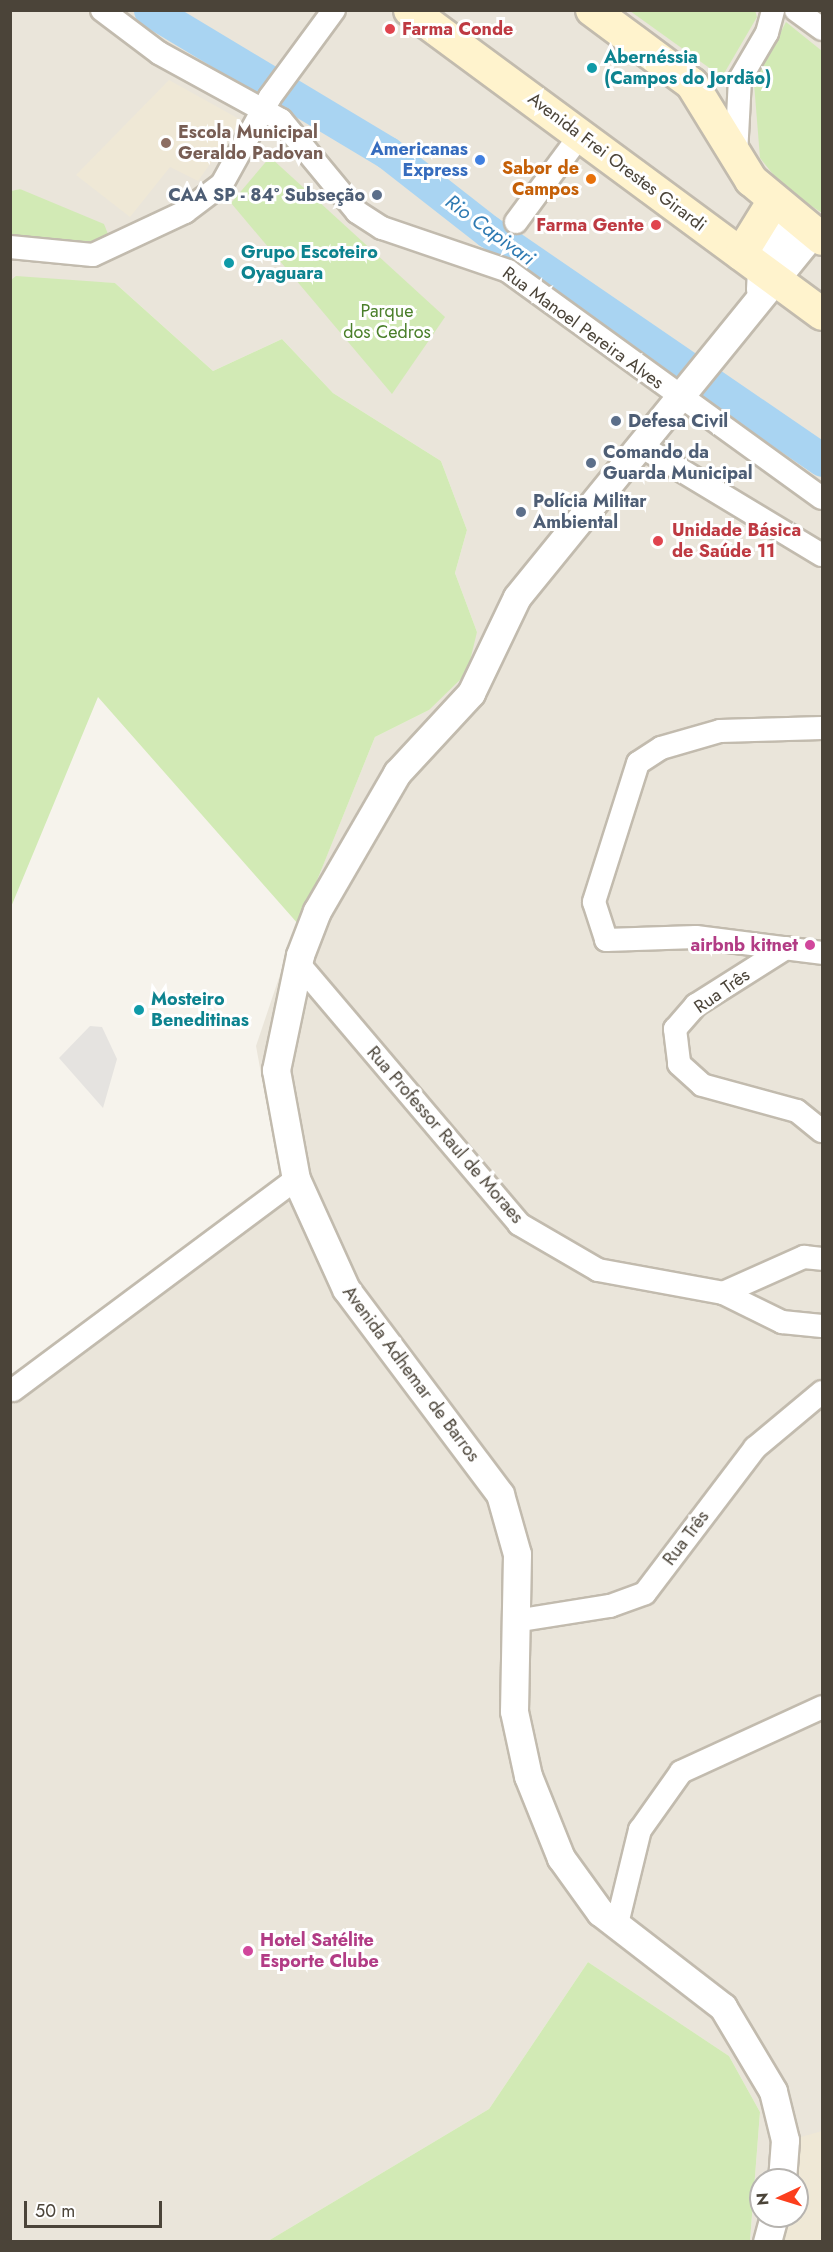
<!DOCTYPE html>
<meta charset="utf-8">
<style>
body{margin:0}
#map{position:relative;width:833px;height:2252px;overflow:hidden;background:#f6f3ec;font-family:Jost,sans-serif}
div>[style]{position:absolute}
.residential>*{inset:0;background:#eae5da}
.education>*{inset:0;background:#efe8d6}
.green>*{inset:0;background:#d2eab5}
.parking>*{inset:0;background:#e5e3e0}
.river>*{height:33px;margin:-16.5px;padding:0 16.5px;transform-origin:16.5px;border-radius:16.5px;background:#a9d4f2}
.roads{filter:drop-shadow(2px 0 #c2bbae) drop-shadow(-2px 0 #c2bbae) drop-shadow(0 2px #c2bbae) drop-shadow(0 -2px #c2bbae)}
.minor>*{height:22px;margin:-11px;padding:0 11px;transform-origin:11px;border-radius:11px;background:#fff}
.tertiary>*{height:27px;margin:-13.5px;padding:0 13.5px;transform-origin:13.5px;border-radius:13.5px;background:#fff}
.secondary>*{height:32px;margin:-16px;padding:0 16px;transform-origin:16px;border-radius:16px;background:#fff3cd}
.dots>*{width:16px;height:16px;translate:-50% -50%;box-sizing:border-box;border:3px solid #fff;border-radius:50%}
span{translate:-50% -50%;white-space:nowrap;text-align:center;line-height:1.15;-webkit-text-stroke:6px #fff;paint-order:stroke}
.health-label{font-size:18px;color:#be3a42;font-weight:700}
.left{translate:0 -50%;text-align:left}
.right{translate:-100% -50%;text-align:right}
.culture-label{font-size:18px;color:#0d838f;font-weight:700}
.education-label{font-size:18px;color:#785e54;font-weight:700}
.shop-label{font-size:18px;color:#366cbe;font-weight:700}
.street-label{font-size:18px;color:#4b4439}
.food-label{font-size:18px;color:#c56008;font-weight:700}
.service-label{font-size:18px;color:#4e5e75;font-weight:700}
.park-label{font-size:18px;color:#4a7f2a}
.hotel-label{font-size:18px;color:#b23c85;font-weight:700}
.water-label{font-size:20px;color:#2e7ab2;font-style:italic}
.frame{position:absolute;inset:0;border:12px solid #4b4439;pointer-events:none}
.north{position:absolute;left:749px;top:2168px;width:60px;height:60px;box-sizing:border-box;background:#fff;border:2px solid #b7b4b0;border-radius:50%;rotate:266deg;font-size:16px;font-weight:700;line-height:24px;text-align:center;color:#4b4439}
.north::after{content:'';display:block;margin:auto;width:21px;height:27px;background:#fc3f1d;clip-path:polygon(50% 0,100% 100%,50% 72%,0 100%)}
.scale{position:absolute;left:24px;top:2201px;width:138px;height:27px;box-sizing:border-box;border:3px solid #4b4439;border-top:0;padding-left:8px;font-size:18px;line-height:21px;white-space:nowrap;color:#4b4439;-webkit-text-stroke:4px #fff;paint-order:stroke}
</style>
<div id="map">
<div class="residential">
<div style="clip-path:polygon(evenodd,11px 11px,822px 11px,822px 2241px,750px 2241px,760px 2112px,729px 2056px,588px 1962px,489px 2109px,268px 2241px,11px 2241px,11px 1384px,280px 1178px,256px 1046px,287px 954px,375px 737px,429px 710px,477px 632px,455px 573px,467px 530px,441px 461px,333px 393px,282px 339px,213px 371px,115px 283px,11px 280px,11px 236px,21px 189px,11px 191px,11px 11px,761px 2180px,797px 2180px,797px 2216px,761px 2216px,761px 2180px)"></div>
</div>
<div class="education">
<div style="clip-path:polygon(169px 80px,241px 120px,198px 181px,170px 167px,130px 217px,76px 175px)"></div>
<div style="clip-path:polygon(822px 2131px,822px 2241px,781px 2242px,786px 2216px,797px 2216px,793px 2180px,801px 2137px)"></div>
</div>
<div class="green">
<div style="clip-path:polygon(755px 10px,757px 17px,722px 77px,630px 11px)"></div>
<div style="clip-path:polygon(786px 22px,822px 51px,822px 213px,784px 188px,760px 158px,754px 83px)"></div>
<div style="clip-path:polygon(270px 157px,445px 317px,392px 394px,231px 203px)"></div>
<div style="clip-path:polygon(20px 189px,104px 224px,110px 239px,91px 250px,11px 236px,11px 191px)"></div>
<div style="clip-path:polygon(16px 276px,115px 283px,213px 371px,282px 339px,333px 393px,441px 461px,467px 530px,455px 573px,477px 632px,467px 673px,429px 710px,375px 737px,299px 925px,98px 697px,11px 907px,11px 280px)"></div>
<div style="clip-path:polygon(588px 1962px,729px 2056px,760px 2112px,750px 2241px,268px 2241px,489px 2109px)"></div>
</div>
<div class="parking">
<div style="clip-path:polygon(90px 1026px,102px 1027px,117px 1059px,103px 1108px,59px 1058px)"></div>
</div>
<div class="river">
<div style="left:150px;top:10px;width:278px;rotate:31deg"></div>
<div style="left:388px;top:153px;width:127px;rotate:38deg"></div>
<div style="left:488px;top:231px;width:405px;rotate:34.4deg"></div>
</div>
<div class="roads">
<div class="minor">
<div style="left:102px;top:10px;width:71px;rotate:37deg"></div>
<div style="left:159px;top:53px;width:139px;rotate:28.8deg"></div>
<div style="left:281px;top:120px;width:119px;rotate:50.4deg"></div>
<div style="left:357px;top:212px;width:30px;rotate:33deg"></div>
<div style="left:382px;top:228px;width:133px;rotate:18.8deg"></div>
<div style="left:508px;top:271px;width:387px;rotate:35.9deg"></div>
<div style="left:796px;top:10px;width:32px;rotate:36deg"></div>
<div style="left:736px;top:155px;width:76px;rotate:-87deg"></div>
<div style="left:740px;top:79px;width:53px;rotate:-59.6deg"></div>
<div style="left:767px;top:33px;width:24px;rotate:-75deg"></div>
<div style="left:516px;top:222px;width:109px;rotate:-53.5deg"></div>
<div style="left:10px;top:247px;width:83px;rotate:5.5deg"></div>
<div style="left:93px;top:255px;width:102px;rotate:-25.1deg"></div>
<div style="left:185px;top:212px;width:46px;rotate:-37.1deg"></div>
<div style="left:222px;top:184px;width:99px;rotate:-61.1deg"></div>
<div style="left:270px;top:97px;width:108px;rotate:-53.7deg"></div>
<div style="left:641px;top:446px;width:211px;rotate:31.1deg"></div>
<div style="left:822px;top:728px;width:102px;rotate:178.3deg"></div>
<div style="left:720px;top:731px;width:61px;rotate:163.9deg"></div>
<div style="left:661px;top:748px;width:27px;rotate:147deg"></div>
<div style="left:638px;top:763px;width:146px;rotate:107.6deg"></div>
<div style="left:594px;top:902px;width:40px;rotate:72deg"></div>
<div style="left:606px;top:940px;width:90px;rotate:-1.9deg"></div>
<div style="left:696px;top:937px;width:127px;rotate:7.2deg"></div>
<div style="left:786px;top:948px;width:107px;rotate:147.7deg"></div>
<div style="left:696px;top:1005px;width:32px;rotate:131deg"></div>
<div style="left:675px;top:1029px;width:35px;rotate:83deg"></div>
<div style="left:679px;top:1064px;width:31px;rotate:42deg"></div>
<div style="left:702px;top:1085px;width:98px;rotate:15.3deg"></div>
<div style="left:797px;top:1111px;width:32px;rotate:39deg"></div>
<div style="left:298px;top:963px;width:342px;rotate:49.7deg"></div>
<div style="left:519px;top:1224px;width:91px;rotate:30.2deg"></div>
<div style="left:598px;top:1270px;width:127px;rotate:10.4deg"></div>
<div style="left:723px;top:1293px;width:66px;rotate:26.2deg"></div>
<div style="left:782px;top:1322px;width:40px;rotate:5.7deg"></div>
<div style="left:723px;top:1293px;width:89px;rotate:-24deg"></div>
<div style="left:804px;top:1257px;width:18px;rotate:6deg"></div>
<div style="left:13px;top:1390px;width:353px;rotate:-36.7deg"></div>
<div style="left:515px;top:1621px;width:96px;rotate:-9deg"></div>
<div style="left:610px;top:1606px;width:37px;rotate:-20deg"></div>
<div style="left:645px;top:1593px;width:182px;rotate:-52.8deg"></div>
<div style="left:755px;top:1448px;width:87px;rotate:-39.9deg"></div>
<div style="left:617px;top:1924px;width:97px;rotate:-76.3deg"></div>
<div style="left:640px;top:1830px;width:71px;rotate:-54.7deg"></div>
<div style="left:681px;top:1772px;width:155px;rotate:-24.7deg"></div>
</div>
<div class="tertiary">
<div style="left:760px;top:289px;width:19px;rotate:-87deg"></div>
<div style="left:761px;top:270px;width:60px;rotate:-55.8deg"></div>
<div style="left:782px;top:2180px;width:40px;rotate:-85.7deg"></div>
<div style="left:785px;top:2140px;width:50px;rotate:-103.8deg"></div>
<div style="left:773px;top:2091px;width:98px;rotate:-120.8deg"></div>
<div style="left:723px;top:2007px;width:155px;rotate:-142.3deg"></div>
<div style="left:600px;top:1912px;width:67px;rotate:-125.8deg"></div>
<div style="left:561px;top:1858px;width:88px;rotate:-111.9deg"></div>
<div style="left:528px;top:1776px;width:66px;rotate:-102.2deg"></div>
<div style="left:514px;top:1711px;width:157px;rotate:-88.9deg"></div>
<div style="left:517px;top:1554px;width:62px;rotate:-105.8deg"></div>
<div style="left:500px;top:1494px;width:256px;rotate:-126.9deg"></div>
<div style="left:346px;top:1289px;width:121px;rotate:-114.4deg"></div>
<div style="left:296px;top:1179px;width:111px;rotate:-100.4deg"></div>
<div style="left:276px;top:1070px;width:117px;rotate:-78.2deg"></div>
<div style="left:300px;top:955px;width:47px;rotate:-68.9deg"></div>
<div style="left:317px;top:911px;width:160px;rotate:-59.9deg"></div>
<div style="left:397px;top:773px;width:109px;rotate:-47.2deg"></div>
<div style="left:471px;top:693px;width:106px;rotate:-64.4deg"></div>
<div style="left:517px;top:597px;width:469px;rotate:-50.9deg"></div>
<div style="left:767px;top:2242px;width:27px;rotate:-75deg"></div>
</div>
<div class="secondary">
<div style="left:410px;top:10px;width:512px;rotate:36.42deg"></div>
<div style="left:592px;top:10px;width:124px;rotate:36.5deg"></div>
<div style="left:692px;top:84px;width:113px;rotate:58.4deg"></div>
<div style="left:751px;top:180px;width:92px;rotate:39.7deg"></div>
<div style="left:741px;top:254px;width:61px;rotate:-58.4deg"></div>
</div>
</div>
<div class="dots">
<div style="left:390px;top:29px;background:#e0444e"></div>
<div style="left:592px;top:68px;background:#0f9aa8"></div>
<div style="left:166px;top:143px;background:#8d6e63"></div>
<div style="left:480px;top:160px;background:#3f7fe0"></div>
<div style="left:591px;top:179px;background:#e8710a"></div>
<div style="left:377px;top:195px;background:#5c6f8a"></div>
<div style="left:656px;top:225px;background:#e0444e"></div>
<div style="left:229px;top:263px;background:#0f9aa8"></div>
<div style="left:616px;top:421px;background:#5c6f8a"></div>
<div style="left:591px;top:463px;background:#5c6f8a"></div>
<div style="left:521px;top:512px;background:#5c6f8a"></div>
<div style="left:658px;top:541px;background:#e0444e"></div>
<div style="left:810px;top:945px;background:#d1479c"></div>
<div style="left:139px;top:1010px;background:#0f9aa8"></div>
<div style="left:248px;top:1951px;background:#d1479c"></div>
</div>
<div class="health-label">
<span class="left" style="left:402px;top:29px">Farma Conde</span>
<span class="right" style="left:644px;top:225px">Farma Gente</span>
<span class="left" style="left:672px;top:541px">Unidade Básica<br>de Saúde 11</span>
</div>
<div class="culture-label">
<span class="left" style="left:604px;top:68px">Abernéssia<br>(Campos do Jordão)</span>
<span class="left" style="left:241px;top:263px">Grupo Escoteiro<br>Oyaguara</span>
<span class="left" style="left:151px;top:1010px">Mosteiro<br>Beneditinas</span>
</div>
<div class="education-label">
<span class="left" style="left:178px;top:143px">Escola Municipal<br>Geraldo Padovan</span>
</div>
<div class="shop-label">
<span class="right" style="left:468px;top:160px">Americanas<br>Express</span>
</div>
<div class="street-label">
<span style="left:617px;top:162px;rotate:37deg">Avenida Frei Orestes Girardi</span>
<span style="left:583px;top:328px;rotate:36deg">Rua Manoel Pereira Alves</span>
<span style="left:722px;top:991px;rotate:-35deg">Rua Três</span>
<span style="left:445px;top:1135px;rotate:49deg">Rua Professor Raul de Moraes</span>
<span style="left:411px;top:1374px;rotate:53deg">Avenida Adhemar de Barros</span>
<span style="left:686px;top:1538px;rotate:-53deg">Rua Três</span>
</div>
<div class="food-label">
<span class="right" style="left:579px;top:179px">Sabor de<br>Campos</span>
</div>
<div class="service-label">
<span class="right" style="left:365px;top:195px">CAA SP - 84º Subseção</span>
<span class="left" style="left:628px;top:421px">Defesa Civil</span>
<span class="left" style="left:603px;top:463px">Comando da<br>Guarda Municipal</span>
<span class="left" style="left:533px;top:512px">Polícia Militar<br>Ambiental</span>
</div>
<div class="park-label">
<span style="left:387px;top:322px">Parque<br>dos Cedros</span>
</div>
<div class="hotel-label">
<span class="right" style="left:798px;top:945px">airbnb kitnet</span>
<span class="left" style="left:260px;top:1951px">Hotel Satélite<br>Esporte Clube</span>
</div>
<div class="water-label">
<span style="left:490px;top:230px;rotate:36deg">Rio Capivari</span>
</div>
<div class="frame"></div>
<div class="north">N</div>
<div class="scale">50 m</div>
</div>
